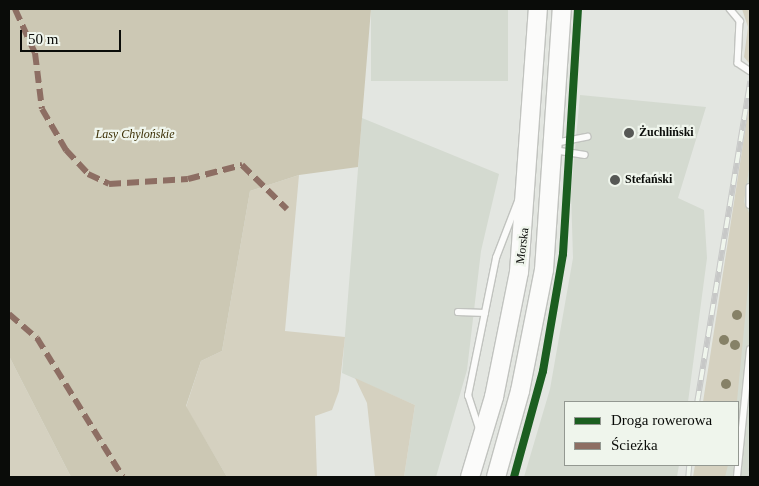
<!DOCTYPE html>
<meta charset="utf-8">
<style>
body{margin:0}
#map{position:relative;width:759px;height:486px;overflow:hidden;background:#e3e6e1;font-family:Georgia,serif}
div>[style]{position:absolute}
.built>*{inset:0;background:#d4dad0;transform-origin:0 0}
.green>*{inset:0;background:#d5d1c0}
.forest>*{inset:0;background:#ccc8b4}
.path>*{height:2.5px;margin-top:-1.25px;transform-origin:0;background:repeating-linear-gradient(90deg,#cfcfce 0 2.5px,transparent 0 6.5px)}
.roads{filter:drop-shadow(1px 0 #c1c3bf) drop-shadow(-1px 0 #c1c3bf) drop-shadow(0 1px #c1c3bf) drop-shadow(0 -1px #c1c3bf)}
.lane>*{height:5.5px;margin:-2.75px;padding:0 2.75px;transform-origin:2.75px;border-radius:2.75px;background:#fbfbfa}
.primary>*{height:18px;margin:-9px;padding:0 9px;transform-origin:9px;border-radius:9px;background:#fbfbfa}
.rail>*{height:5.5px;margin-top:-2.75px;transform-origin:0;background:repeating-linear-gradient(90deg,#eff5ec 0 11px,#c7c8c7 0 22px);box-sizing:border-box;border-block:1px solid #c7c8c7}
.quiet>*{height:6px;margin-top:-3px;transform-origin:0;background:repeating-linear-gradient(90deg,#8d6e63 0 12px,transparent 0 18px)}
.cycleway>*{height:8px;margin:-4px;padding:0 4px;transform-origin:4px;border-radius:4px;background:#1b5e20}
.trees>*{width:10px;height:10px;margin:-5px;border-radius:50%;background:#868167}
.dots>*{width:14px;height:14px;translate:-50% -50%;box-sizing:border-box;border:2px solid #eff5ec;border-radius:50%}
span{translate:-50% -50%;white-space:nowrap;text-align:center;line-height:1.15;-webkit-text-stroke:4.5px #eff5ec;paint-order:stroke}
.poi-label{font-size:12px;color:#0a0c09;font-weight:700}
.left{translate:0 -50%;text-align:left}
.park-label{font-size:12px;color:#3a2e03;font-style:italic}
.street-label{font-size:12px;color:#0a0c09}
.frame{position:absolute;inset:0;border:10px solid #0a0c09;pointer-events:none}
.legend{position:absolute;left:564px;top:401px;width:175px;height:65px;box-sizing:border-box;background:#eff5ec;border:1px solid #939891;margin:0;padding:6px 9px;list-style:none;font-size:15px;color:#0a0c09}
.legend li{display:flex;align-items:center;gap:10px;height:25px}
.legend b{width:25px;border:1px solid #939891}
.scale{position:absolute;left:20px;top:30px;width:101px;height:22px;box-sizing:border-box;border:2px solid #0a0c09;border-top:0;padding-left:6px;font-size:15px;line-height:18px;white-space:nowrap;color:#0a0c09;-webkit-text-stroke:4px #eff5ec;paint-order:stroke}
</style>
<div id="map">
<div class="built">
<div style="left:371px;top:9px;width:137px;height:72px"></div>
<div style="clip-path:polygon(580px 95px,706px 107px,678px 198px,704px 210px,707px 258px,688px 402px,565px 402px,565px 465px,679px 465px,677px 477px,524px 477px,550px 389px,573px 258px,571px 192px)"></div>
<div style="clip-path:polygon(362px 118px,499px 174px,481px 251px,467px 370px,436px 477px,404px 477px,415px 405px,342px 373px)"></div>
<div style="clip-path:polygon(750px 162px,750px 477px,703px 477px,705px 465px,738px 465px,738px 402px,713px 402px)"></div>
</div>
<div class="green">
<div style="clip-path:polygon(742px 9px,750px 9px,749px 63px,744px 57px,748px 27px)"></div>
<div style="clip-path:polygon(750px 99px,750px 163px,744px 202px,750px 215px,750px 267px,737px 401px,703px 402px)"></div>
<div style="clip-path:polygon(299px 175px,285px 331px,345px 337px,339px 391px,332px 410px,315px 416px,317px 477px,227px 477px,186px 407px,201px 361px,222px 351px,250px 191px)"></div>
<div style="clip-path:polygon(9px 356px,71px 477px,9px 477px)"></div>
<div style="clip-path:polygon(355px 378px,415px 405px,404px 477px,375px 477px,367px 403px)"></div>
<div style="clip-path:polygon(695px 465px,728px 465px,725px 477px,693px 477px)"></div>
</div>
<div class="forest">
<div style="clip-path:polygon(9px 9px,371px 9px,358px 167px,299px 175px,250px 191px,222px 351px,201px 361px,186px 406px,227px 477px,71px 477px,9px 356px)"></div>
</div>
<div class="path">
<div style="left:749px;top:477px;width:12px;rotate:-85deg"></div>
</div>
<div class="roads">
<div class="lane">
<div style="left:730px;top:9px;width:16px;rotate:50deg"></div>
<div style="left:740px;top:21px;width:42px;rotate:92.7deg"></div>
<div style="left:738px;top:63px;width:14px;rotate:34deg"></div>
<div style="left:555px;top:143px;width:33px;rotate:-11deg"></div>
<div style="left:554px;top:150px;width:31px;rotate:9deg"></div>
<div style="left:750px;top:187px;width:18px;rotate:90deg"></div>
<div style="left:458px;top:312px;width:27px;rotate:2deg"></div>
<div style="left:480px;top:432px;width:38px;rotate:-108deg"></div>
<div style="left:468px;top:396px;width:141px;rotate:-78.5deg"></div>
<div style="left:496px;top:258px;width:61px;rotate:-68.9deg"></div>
<div style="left:737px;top:477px;width:128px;rotate:-84.2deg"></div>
</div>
<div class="primary">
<div style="left:470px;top:477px;width:84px;rotate:-73.3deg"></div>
<div style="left:494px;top:397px;width:127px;rotate:-78.7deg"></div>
<div style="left:519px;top:272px;width:264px;rotate:-85.9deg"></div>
<div style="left:496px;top:477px;width:89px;rotate:-74.4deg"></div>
<div style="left:520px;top:391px;width:123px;rotate:-78.8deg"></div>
<div style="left:544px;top:270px;width:262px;rotate:-86.1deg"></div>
</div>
</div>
<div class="rail">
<div style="left:697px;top:402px;width:325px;rotate:-80.6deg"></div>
<div style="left:688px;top:477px;width:12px;rotate:-85deg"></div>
</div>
<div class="quiet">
<div style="left:15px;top:9px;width:48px;rotate:65.6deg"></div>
<div style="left:35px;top:53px;width:56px;rotate:82.9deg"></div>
<div style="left:42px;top:109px;width:48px;rotate:59.7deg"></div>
<div style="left:66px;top:150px;width:33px;rotate:47deg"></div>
<div style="left:88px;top:174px;width:23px;rotate:25deg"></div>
<div style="left:109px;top:184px;width:79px;rotate:-3.6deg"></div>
<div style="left:188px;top:179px;width:56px;rotate:-14.5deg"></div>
<div style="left:242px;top:165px;width:63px;rotate:44.4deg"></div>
<div style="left:9px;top:314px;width:37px;rotate:41deg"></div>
<div style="left:37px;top:338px;width:163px;rotate:58.3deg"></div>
</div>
<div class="cycleway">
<div style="left:514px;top:477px;width:110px;rotate:-74.7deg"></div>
<div style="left:543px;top:371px;width:119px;rotate:-80.3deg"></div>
<div style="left:563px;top:254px;width:245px;rotate:-86.5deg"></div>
</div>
<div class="trees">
<div style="left:737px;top:315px"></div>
<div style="left:724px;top:340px"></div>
<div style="left:735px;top:345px"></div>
<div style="left:726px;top:384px"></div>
</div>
<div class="dots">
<div style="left:629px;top:133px;background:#565855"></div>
<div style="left:615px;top:180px;background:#565855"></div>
</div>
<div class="poi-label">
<span class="left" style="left:639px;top:133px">Żuchliński</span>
<span class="left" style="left:625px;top:180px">Stefański</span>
</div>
<div class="park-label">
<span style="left:135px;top:135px">Lasy Chylońskie</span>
</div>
<div class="street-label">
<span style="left:523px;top:246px;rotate:-83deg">Morska</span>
</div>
<div class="frame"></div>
<ul class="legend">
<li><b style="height:6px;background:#1b5e20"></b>Droga rowerowa</li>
<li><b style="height:6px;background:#8d6e63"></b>Ścieżka</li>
</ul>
<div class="scale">50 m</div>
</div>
